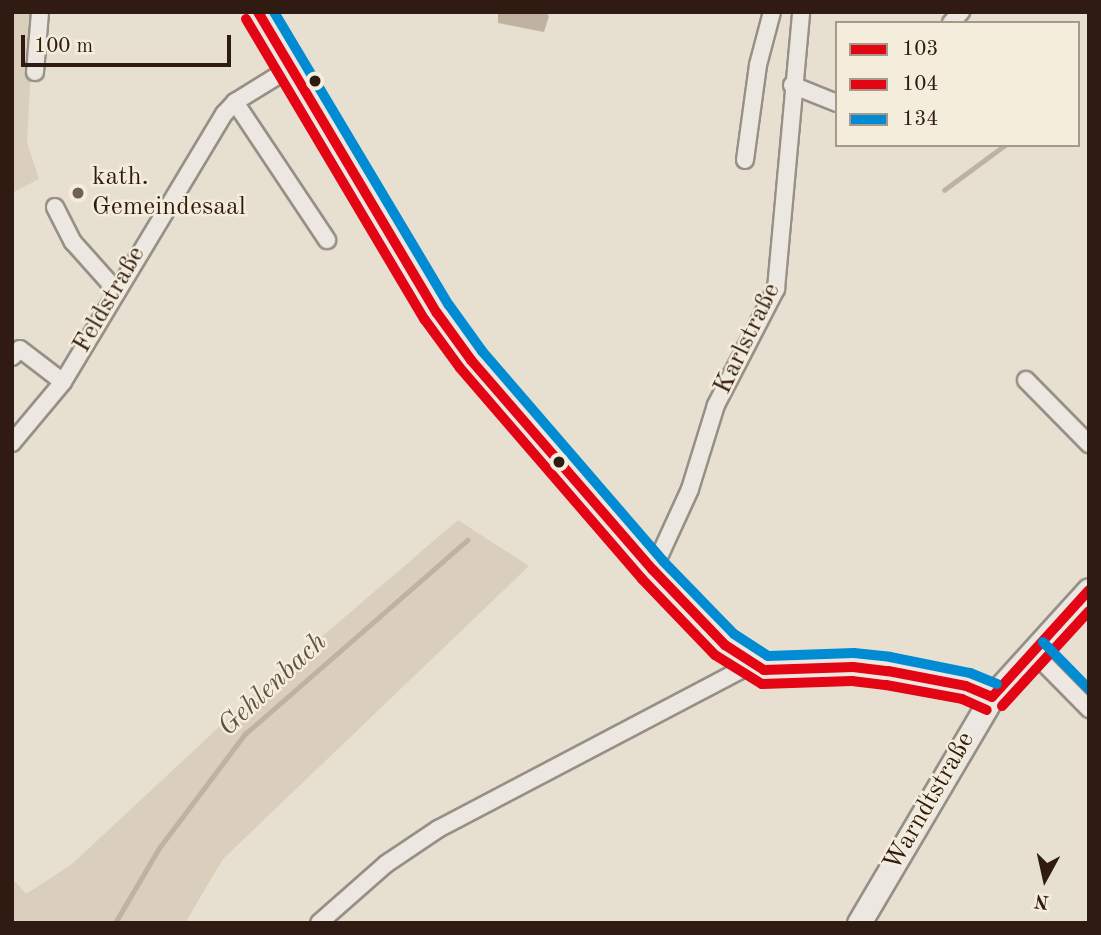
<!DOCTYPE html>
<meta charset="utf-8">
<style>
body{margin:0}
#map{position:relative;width:1101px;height:935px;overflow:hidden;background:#e7e0d1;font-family:"Old Standard TT",serif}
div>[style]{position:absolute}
.green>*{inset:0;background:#dacfbc}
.water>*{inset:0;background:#bfb2a0}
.stream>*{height:4.5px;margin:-2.25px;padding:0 2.25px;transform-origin:2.25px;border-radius:2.25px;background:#bfb2a0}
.roads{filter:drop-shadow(2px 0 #979087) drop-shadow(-2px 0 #979087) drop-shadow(0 2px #979087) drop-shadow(0 -2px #979087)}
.minor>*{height:16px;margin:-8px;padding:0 8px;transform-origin:8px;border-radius:8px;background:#ece8e1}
.tertiary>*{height:21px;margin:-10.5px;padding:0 10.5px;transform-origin:10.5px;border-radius:10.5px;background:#ece8e1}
.secondary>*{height:23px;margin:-11.5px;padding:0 11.5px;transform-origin:11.5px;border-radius:11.5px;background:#ece8e1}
.bus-1>*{height:10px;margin:-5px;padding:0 5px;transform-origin:5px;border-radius:5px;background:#e30513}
.bus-2>*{height:10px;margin:-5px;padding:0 5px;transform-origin:5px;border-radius:5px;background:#e30513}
.bus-3>*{height:10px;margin:-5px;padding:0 5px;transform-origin:5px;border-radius:5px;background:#008bd2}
.dots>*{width:19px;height:19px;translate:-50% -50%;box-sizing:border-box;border:4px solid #f5eddc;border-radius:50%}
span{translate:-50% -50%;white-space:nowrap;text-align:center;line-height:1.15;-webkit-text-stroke:5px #f5eddc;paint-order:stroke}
.poi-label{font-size:26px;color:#301b13}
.left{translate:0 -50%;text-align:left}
.street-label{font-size:26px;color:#301b13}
.water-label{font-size:28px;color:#625043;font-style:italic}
.frame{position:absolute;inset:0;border:14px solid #301b13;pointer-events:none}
.legend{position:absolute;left:835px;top:21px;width:245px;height:126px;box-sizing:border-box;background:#f5eddc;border:2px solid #a6998c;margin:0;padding:9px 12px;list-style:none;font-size:21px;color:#301b13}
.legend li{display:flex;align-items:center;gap:14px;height:35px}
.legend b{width:35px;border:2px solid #a6998c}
.north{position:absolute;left:1010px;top:844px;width:70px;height:70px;-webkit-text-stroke:5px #f5eddc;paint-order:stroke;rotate:188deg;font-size:19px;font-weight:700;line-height:28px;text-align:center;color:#301b13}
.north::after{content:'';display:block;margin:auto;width:24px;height:32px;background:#301b13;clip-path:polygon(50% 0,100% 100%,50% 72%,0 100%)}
.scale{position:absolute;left:21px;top:35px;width:210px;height:32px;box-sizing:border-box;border:4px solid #301b13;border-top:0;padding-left:9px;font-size:21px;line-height:24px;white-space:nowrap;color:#301b13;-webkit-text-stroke:5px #f5eddc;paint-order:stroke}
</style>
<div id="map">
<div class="green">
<div style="clip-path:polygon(12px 12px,34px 12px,27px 142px,39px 179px,12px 193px)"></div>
<div style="clip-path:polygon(458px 520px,529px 566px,223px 859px,185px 923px,12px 923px,12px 878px,26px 894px,72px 864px,248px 700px)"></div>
</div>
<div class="water">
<div style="clip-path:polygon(545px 12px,549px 16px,544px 32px,498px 23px,498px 12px)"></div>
</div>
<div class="stream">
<div style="left:944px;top:190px;width:76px;rotate:-36.4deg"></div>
<div style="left:115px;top:923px;width:87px;rotate:-59.6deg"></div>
<div style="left:159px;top:848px;width:143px;rotate:-53deg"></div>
<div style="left:245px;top:734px;width:295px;rotate:-41.1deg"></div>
</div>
<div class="roads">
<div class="minor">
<div style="left:951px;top:23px;width:15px;rotate:-48deg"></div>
<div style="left:35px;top:72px;width:60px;rotate:-85.2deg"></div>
<div style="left:792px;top:85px;width:48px;rotate:21.8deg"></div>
<div style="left:235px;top:102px;width:166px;rotate:56.3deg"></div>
<div style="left:745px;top:160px;width:96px;rotate:-82.2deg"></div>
<div style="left:758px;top:65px;width:55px;rotate:-75.2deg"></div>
<div style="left:55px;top:207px;width:39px;rotate:63deg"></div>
<div style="left:73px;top:242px;width:63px;rotate:48.2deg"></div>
<div style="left:12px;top:357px;width:11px;rotate:-45deg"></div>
<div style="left:20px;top:349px;width:54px;rotate:37.5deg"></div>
<div style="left:1026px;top:380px;width:90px;rotate:45.5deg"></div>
<div style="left:12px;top:443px;width:80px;rotate:-50.1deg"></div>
<div style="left:63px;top:382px;width:313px;rotate:-59deg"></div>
<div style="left:224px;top:114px;width:16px;rotate:-47deg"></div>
<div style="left:235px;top:102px;width:65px;rotate:-31.7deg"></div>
<div style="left:653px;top:570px;width:89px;rotate:-65.4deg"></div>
<div style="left:690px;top:489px;width:88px;rotate:-72.8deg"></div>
<div style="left:716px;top:405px;width:131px;rotate:-62.7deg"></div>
<div style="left:776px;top:289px;width:278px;rotate:-84.8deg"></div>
<div style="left:1033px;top:652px;width:80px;rotate:45.5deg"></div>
<div style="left:319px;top:923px;width:89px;rotate:-41.4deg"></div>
<div style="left:386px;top:864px;width:63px;rotate:-33.9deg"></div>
<div style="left:438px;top:829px;width:352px;rotate:-27.7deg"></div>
</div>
<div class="tertiary">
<div style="left:258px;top:12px;width:350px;rotate:59.3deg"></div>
<div style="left:437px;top:313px;width:58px;rotate:54.1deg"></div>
<div style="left:471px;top:360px;width:278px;rotate:49.1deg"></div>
<div style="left:653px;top:570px;width:104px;rotate:46.2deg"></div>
<div style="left:725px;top:645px;width:46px;rotate:32.7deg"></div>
<div style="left:764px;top:670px;width:89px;rotate:-1.9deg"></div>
<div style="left:853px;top:667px;width:35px;rotate:7deg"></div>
<div style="left:888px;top:671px;width:79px;rotate:10.9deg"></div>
<div style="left:966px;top:686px;width:28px;rotate:23deg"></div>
</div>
<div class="secondary">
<div style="left:859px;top:923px;width:262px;rotate:-59.5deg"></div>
<div style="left:992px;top:697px;width:144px;rotate:-47.8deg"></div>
</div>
</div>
<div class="bus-1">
<div style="left:258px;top:12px;width:350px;rotate:59.3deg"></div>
<div style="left:437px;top:313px;width:58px;rotate:54.1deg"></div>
<div style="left:471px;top:360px;width:278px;rotate:49.1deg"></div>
<div style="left:653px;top:570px;width:104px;rotate:46.2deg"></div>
<div style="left:725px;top:645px;width:46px;rotate:32.7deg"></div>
<div style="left:764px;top:670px;width:89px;rotate:-1.9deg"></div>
<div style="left:853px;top:667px;width:35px;rotate:7deg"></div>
<div style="left:888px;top:671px;width:79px;rotate:10.9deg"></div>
<div style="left:966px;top:686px;width:28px;rotate:23deg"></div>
<div style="left:992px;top:697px;width:144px;rotate:-47.8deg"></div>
</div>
<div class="bus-2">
<div style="left:246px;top:19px;width:350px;rotate:59.3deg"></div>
<div style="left:425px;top:320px;width:59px;rotate:53.9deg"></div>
<div style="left:460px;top:368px;width:279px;rotate:49.2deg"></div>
<div style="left:642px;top:579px;width:105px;rotate:46.2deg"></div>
<div style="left:715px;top:655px;width:55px;rotate:31.7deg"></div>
<div style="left:762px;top:684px;width:90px;rotate:-1.9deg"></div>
<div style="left:852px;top:681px;width:34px;rotate:7deg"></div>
<div style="left:886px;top:685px;width:77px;rotate:10.4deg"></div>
<div style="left:962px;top:699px;width:27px;rotate:24deg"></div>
<div style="left:1002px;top:706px;width:129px;rotate:-47.5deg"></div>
</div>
<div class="bus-3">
<div style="left:274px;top:12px;width:341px;rotate:59.2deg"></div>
<div style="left:449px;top:305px;width:57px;rotate:54.3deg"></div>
<div style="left:482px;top:351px;width:277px;rotate:49.2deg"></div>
<div style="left:663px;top:561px;width:102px;rotate:45.8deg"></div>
<div style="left:734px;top:634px;width:40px;rotate:32.9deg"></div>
<div style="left:768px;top:656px;width:86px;rotate:-2deg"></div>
<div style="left:854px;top:653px;width:36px;rotate:6deg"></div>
<div style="left:890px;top:657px;width:82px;rotate:11.3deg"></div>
<div style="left:970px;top:673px;width:29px;rotate:22deg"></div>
<div style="left:1043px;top:642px;width:66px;rotate:45.6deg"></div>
</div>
<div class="dots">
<div style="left:315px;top:81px;background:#301b13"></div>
<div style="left:78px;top:193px;background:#706056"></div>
<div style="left:559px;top:462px;background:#301b13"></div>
</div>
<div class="poi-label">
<span class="left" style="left:92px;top:193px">kath.<br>Gemeindesaal</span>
</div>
<div class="street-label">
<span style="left:110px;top:300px;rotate:-60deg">Feldstraße</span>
<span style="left:748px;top:339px;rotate:-64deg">Karlstraße</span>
<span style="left:930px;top:802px;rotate:-60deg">Warndtstraße</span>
</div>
<div class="water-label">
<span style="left:273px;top:685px;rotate:-43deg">Gehlenbach</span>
</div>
<div class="frame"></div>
<ul class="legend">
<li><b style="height:9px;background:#e30513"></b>103</li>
<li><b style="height:9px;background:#e30513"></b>104</li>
<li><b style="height:9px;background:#008bd2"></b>134</li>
</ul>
<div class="north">N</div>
<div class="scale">100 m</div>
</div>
